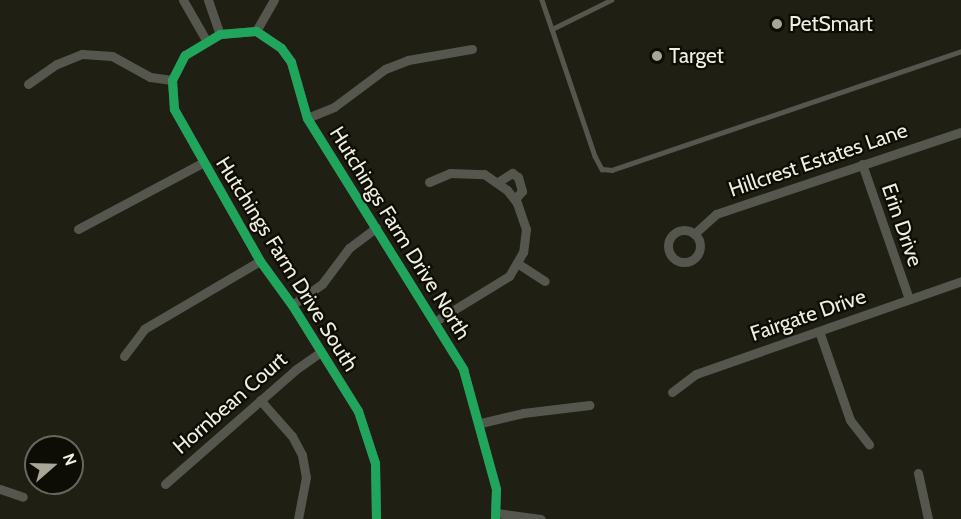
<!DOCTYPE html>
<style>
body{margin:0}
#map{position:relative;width:961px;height:519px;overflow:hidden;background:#201f13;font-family:Cabin,sans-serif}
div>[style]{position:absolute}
.service>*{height:4.5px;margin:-2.25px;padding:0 2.25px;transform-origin:2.25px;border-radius:2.25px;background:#55574e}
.minor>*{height:9px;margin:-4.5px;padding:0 4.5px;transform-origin:4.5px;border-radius:4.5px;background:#55574e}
.minor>.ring{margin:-4.5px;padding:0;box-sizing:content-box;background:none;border:9px solid #55574e;border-radius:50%}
.cycleway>*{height:9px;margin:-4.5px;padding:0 4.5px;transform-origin:4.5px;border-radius:4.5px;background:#20a55d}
.dots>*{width:16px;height:16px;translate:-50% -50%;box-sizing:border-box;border:3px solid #0d0d05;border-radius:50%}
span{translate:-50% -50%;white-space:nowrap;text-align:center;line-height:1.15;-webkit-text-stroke:4.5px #0d0d05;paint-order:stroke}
.poi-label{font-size:21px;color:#efefe1}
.left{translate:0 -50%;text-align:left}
.street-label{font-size:21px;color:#efefe1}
.north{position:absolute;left:24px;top:435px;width:60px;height:60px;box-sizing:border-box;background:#0d0d05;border:2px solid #67675d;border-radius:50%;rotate:70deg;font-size:16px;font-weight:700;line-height:24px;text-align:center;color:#efefe1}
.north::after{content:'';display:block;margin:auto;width:21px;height:27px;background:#a7a699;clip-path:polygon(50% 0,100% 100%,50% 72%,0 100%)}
</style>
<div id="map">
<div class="service">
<div style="left:542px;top:0;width:31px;rotate:71deg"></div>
<div style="left:552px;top:29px;width:66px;rotate:-26.2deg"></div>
<div style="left:552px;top:29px;width:134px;rotate:71.3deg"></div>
<div style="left:595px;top:156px;width:15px;rotate:62deg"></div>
<div style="left:602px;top:169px;width:10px;rotate:6deg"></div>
<div style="left:612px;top:170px;width:369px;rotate:-18.8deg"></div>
</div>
<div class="minor">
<div style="left:183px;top:0;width:46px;rotate:60.1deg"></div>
<div style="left:208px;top:0;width:36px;rotate:71deg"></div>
<div style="left:256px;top:31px;width:36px;rotate:-60deg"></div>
<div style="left:28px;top:84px;width:35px;rotate:-35deg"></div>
<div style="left:57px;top:64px;width:27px;rotate:-22deg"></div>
<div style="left:82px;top:54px;width:30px;rotate:4deg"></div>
<div style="left:112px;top:56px;width:43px;rotate:28.9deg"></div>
<div style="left:150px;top:77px;width:22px;rotate:8deg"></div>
<div style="left:307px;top:118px;width:29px;rotate:-22deg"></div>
<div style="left:334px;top:107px;width:64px;rotate:-36.7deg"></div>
<div style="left:385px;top:69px;width:25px;rotate:-21deg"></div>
<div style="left:408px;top:60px;width:65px;rotate:-9.8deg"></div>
<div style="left:862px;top:164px;width:143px;rotate:70.8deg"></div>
<div style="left:429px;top:182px;width:23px;rotate:-23deg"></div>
<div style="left:450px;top:173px;width:34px;rotate:2deg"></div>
<div style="left:484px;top:174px;width:28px;rotate:35deg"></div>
<div style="left:507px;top:190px;width:16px;rotate:52deg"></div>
<div style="left:517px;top:203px;width:28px;rotate:71deg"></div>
<div style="left:526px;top:229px;width:23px;rotate:97deg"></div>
<div style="left:523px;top:252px;width:28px;rotate:120deg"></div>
<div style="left:509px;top:276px;width:88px;rotate:148.5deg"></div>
<div style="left:498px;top:182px;width:17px;rotate:-33deg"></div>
<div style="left:512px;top:173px;width:7px;rotate:34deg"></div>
<div style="left:518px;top:177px;width:15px;rotate:74deg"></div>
<div style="left:522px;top:191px;width:11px;rotate:131deg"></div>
<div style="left:78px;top:229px;width:140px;rotate:-28deg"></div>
<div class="ring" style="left:668px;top:230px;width:23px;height:23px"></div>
<div style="left:694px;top:234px;width:30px;rotate:-42deg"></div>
<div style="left:716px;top:214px;width:258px;rotate:-18.5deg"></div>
<div style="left:517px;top:263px;width:33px;rotate:33deg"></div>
<div style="left:292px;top:305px;width:37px;rotate:-35deg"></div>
<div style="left:322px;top:284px;width:45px;rotate:-53.1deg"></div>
<div style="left:349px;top:248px;width:34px;rotate:-37deg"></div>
<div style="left:819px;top:331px;width:94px;rotate:70.8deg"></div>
<div style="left:850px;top:420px;width:31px;rotate:52deg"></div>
<div style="left:124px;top:356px;width:34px;rotate:-53deg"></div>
<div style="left:144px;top:329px;width:134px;rotate:-30.4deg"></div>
<div style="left:672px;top:392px;width:30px;rotate:-37deg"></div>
<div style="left:696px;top:374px;width:281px;rotate:-19.3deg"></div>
<div style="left:260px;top:400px;width:48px;rotate:48.4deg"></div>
<div style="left:292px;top:436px;width:21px;rotate:62deg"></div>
<div style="left:302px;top:455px;width:22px;rotate:80deg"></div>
<div style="left:306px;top:477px;width:43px;rotate:100.8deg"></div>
<div style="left:481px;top:423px;width:43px;rotate:-13.4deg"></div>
<div style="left:523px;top:413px;width:67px;rotate:-6.8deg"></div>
<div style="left:918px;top:473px;width:47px;rotate:77.7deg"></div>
<div style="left:165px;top:484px;width:173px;rotate:-41.2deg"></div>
<div style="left:295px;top:370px;width:32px;rotate:-35deg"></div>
<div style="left:0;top:489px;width:24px;rotate:19deg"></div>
<div style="left:497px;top:513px;width:44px;rotate:7.8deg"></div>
<div style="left:376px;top:519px;width:56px;rotate:-91deg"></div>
<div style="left:375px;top:463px;width:55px;rotate:-108.1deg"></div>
<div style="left:358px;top:411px;width:125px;rotate:-121.9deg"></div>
<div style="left:292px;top:305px;width:54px;rotate:-126deg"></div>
<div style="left:260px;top:261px;width:175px;rotate:-119.5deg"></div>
<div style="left:174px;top:109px;width:29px;rotate:-94deg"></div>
<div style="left:172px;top:80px;width:28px;rotate:-63deg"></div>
<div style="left:185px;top:55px;width:41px;rotate:-31deg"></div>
<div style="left:220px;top:34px;width:36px;rotate:-5deg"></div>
<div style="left:256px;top:31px;width:30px;rotate:34deg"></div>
<div style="left:281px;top:48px;width:17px;rotate:54deg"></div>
<div style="left:291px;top:62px;width:58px;rotate:74.1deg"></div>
<div style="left:307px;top:118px;width:296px;rotate:58.1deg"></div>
<div style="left:463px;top:369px;width:124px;rotate:74.6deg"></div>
<div style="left:496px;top:489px;width:30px;rotate:92deg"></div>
</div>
<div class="cycleway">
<div style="left:376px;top:519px;width:56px;rotate:-91deg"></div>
<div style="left:375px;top:463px;width:55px;rotate:-108.1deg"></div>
<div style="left:358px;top:411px;width:125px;rotate:-121.9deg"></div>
<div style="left:292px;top:305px;width:54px;rotate:-126deg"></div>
<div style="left:260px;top:261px;width:175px;rotate:-119.5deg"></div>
<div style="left:174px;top:109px;width:29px;rotate:-94deg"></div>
<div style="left:172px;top:80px;width:28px;rotate:-63deg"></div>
<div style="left:185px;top:55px;width:41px;rotate:-31deg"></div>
<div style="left:220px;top:34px;width:36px;rotate:-5deg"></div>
<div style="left:256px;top:31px;width:30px;rotate:34deg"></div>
<div style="left:281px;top:48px;width:17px;rotate:54deg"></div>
<div style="left:291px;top:62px;width:58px;rotate:74.1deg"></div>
<div style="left:307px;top:118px;width:296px;rotate:58.1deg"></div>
<div style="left:463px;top:369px;width:124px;rotate:74.6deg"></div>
<div style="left:496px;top:489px;width:30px;rotate:92deg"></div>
</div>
<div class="dots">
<div style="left:777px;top:24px;background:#a7a699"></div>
<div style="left:657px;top:56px;background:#a7a699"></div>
</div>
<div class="poi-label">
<span class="left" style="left:789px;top:24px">PetSmart</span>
<span class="left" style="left:669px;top:56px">Target</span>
</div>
<div class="street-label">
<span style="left:818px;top:160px;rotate:-19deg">Hillcrest Estates Lane</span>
<span style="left:902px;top:225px;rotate:71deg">Erin Drive</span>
<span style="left:400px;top:233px;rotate:58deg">Hutchings Farm Drive North</span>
<span style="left:287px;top:264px;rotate:58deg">Hutchings Farm Drive South</span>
<span style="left:808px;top:315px;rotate:-19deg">Fairgate Drive</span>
<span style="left:230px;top:403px;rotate:-41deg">Hornbean Court</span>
</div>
<div class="north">N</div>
</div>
